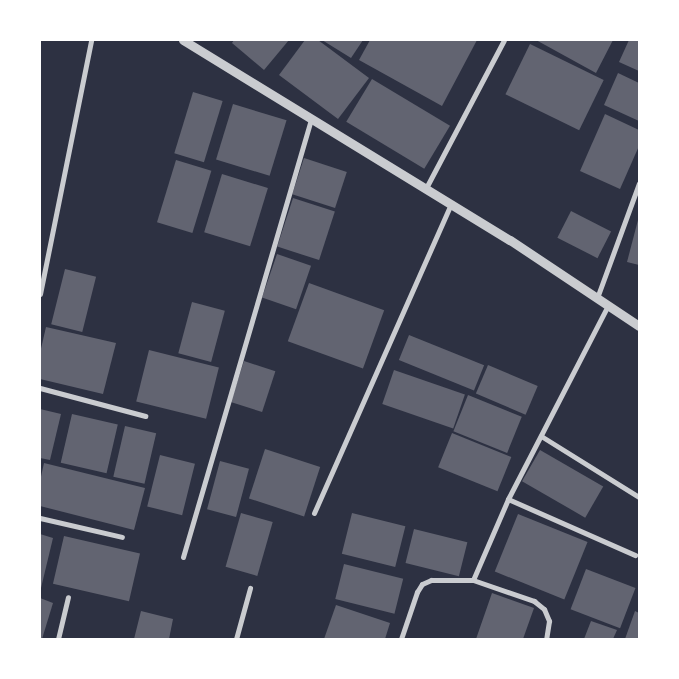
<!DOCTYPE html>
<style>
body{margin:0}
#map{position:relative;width:679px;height:679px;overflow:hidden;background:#2d3142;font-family:"Source Serif 4",serif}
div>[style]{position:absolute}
.building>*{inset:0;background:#626471;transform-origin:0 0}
.minor>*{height:5px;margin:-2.5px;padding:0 2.5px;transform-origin:2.5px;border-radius:2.5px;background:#caccd0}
.tertiary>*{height:9px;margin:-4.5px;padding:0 4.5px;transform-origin:4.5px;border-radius:4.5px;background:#caccd0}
span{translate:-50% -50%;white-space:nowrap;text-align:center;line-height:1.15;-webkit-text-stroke:4px #fff;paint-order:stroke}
.frame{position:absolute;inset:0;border:41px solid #fff;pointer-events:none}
</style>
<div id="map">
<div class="building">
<div style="clip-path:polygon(234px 40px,289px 40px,264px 70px,232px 43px)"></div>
<div style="clip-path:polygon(305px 40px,318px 40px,369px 78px,338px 119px,279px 75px)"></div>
<div style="clip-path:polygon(322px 40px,363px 40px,351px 58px)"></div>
<div style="clip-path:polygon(370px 40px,477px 40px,442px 106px,359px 60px)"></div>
<div style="clip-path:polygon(536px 40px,613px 40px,596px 73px)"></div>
<div style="clip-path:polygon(629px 40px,639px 40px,639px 71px,619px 62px)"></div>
<div style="left:530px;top:44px;width:82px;height:56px;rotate:26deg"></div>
<div style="clip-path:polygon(618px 73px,639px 83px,639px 121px,604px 105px)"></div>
<div style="left:372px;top:79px;width:91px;height:50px;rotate:31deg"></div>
<div style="left:193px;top:92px;width:31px;height:64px;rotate:17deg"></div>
<div style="left:233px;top:104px;width:56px;height:58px;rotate:17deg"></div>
<div style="clip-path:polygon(605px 114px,639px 130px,639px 146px,620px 189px,580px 171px)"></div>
<div style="left:304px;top:158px;width:45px;height:38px;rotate:18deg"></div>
<div style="left:176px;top:160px;width:37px;height:65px;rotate:17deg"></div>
<div style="left:222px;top:174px;width:48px;height:61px;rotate:17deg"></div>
<div style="left:293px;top:198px;width:44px;height:51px;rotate:18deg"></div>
<div style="left:571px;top:211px;width:45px;height:30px;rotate:27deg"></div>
<div style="clip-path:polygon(638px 220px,639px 220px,639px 265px,627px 262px)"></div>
<div style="left:277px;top:254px;width:36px;height:46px;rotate:19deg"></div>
<div style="left:65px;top:269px;width:32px;height:57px;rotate:14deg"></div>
<div style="left:309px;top:283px;width:80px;height:62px;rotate:20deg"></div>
<div style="left:192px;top:302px;width:34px;height:53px;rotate:15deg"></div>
<div style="clip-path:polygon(46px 327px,116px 343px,103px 394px,40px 379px,40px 353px)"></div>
<div style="left:409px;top:335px;width:81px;height:27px;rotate:22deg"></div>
<div style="left:149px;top:350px;width:72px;height:53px;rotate:14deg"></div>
<div style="left:244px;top:361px;width:33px;height:43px;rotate:18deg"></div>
<div style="left:488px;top:365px;width:54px;height:31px;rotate:23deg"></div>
<div style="left:394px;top:370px;width:75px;height:36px;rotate:19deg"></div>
<div style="left:468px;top:395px;width:58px;height:39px;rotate:22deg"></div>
<div style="clip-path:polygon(40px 409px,61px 414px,50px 460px,40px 458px)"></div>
<div style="left:72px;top:414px;width:47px;height:50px;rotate:13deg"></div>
<div style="left:125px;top:426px;width:32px;height:52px;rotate:13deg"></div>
<div style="left:452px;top:433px;width:64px;height:37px;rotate:22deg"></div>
<div style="left:265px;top:449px;width:58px;height:52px;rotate:18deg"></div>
<div style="left:540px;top:450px;width:73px;height:36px;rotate:30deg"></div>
<div style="left:160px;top:455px;width:36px;height:53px;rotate:14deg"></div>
<div style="left:220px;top:461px;width:30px;height:50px;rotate:15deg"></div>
<div style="clip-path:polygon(44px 463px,145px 488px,134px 530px,40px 506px,40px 481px)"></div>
<div style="left:241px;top:513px;width:33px;height:56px;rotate:16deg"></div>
<div style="left:352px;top:513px;width:55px;height:42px;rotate:14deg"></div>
<div style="left:518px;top:514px;width:75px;height:62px;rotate:22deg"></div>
<div style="left:414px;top:529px;width:55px;height:35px;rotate:14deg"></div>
<div style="clip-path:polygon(40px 534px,53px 538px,41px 588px,40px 588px)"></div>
<div style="left:64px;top:536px;width:78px;height:49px;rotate:13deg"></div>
<div style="left:344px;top:564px;width:61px;height:36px;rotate:14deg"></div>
<div style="left:586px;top:569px;width:53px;height:43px;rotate:21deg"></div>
<div style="clip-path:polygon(492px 593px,534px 608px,523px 639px,476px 639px)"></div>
<div style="clip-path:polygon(40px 598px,53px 603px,42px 639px,40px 639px)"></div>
<div style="clip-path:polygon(336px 605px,390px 623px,385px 639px,324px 639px)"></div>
<div style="clip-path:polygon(141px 611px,173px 619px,169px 639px,134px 639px)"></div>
<div style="clip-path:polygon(635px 611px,639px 613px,639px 639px,625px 639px)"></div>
<div style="clip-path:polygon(591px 621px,617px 630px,613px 639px,584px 639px)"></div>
</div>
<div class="minor">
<div style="left:426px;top:188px;width:167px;rotate:-62.2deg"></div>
<div style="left:40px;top:294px;width:259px;rotate:-78.6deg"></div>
<div style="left:597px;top:298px;width:122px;rotate:-69.9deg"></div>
<div style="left:40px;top:388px;width:109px;rotate:14.9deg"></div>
<div style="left:541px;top:436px;width:115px;rotate:31.9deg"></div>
<div style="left:508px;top:499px;width:139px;rotate:23.8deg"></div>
<div style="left:314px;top:513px;width:338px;rotate:-66.1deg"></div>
<div style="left:40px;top:518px;width:84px;rotate:13deg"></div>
<div style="left:183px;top:557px;width:457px;rotate:-73.7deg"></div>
<div style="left:473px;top:580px;width:88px;rotate:-66.6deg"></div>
<div style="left:508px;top:499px;width:218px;rotate:-62.7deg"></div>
<div style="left:58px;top:639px;width:43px;rotate:-76.6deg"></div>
<div style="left:236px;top:639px;width:53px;rotate:-74.6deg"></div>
<div style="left:401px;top:639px;width:50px;rotate:-71.2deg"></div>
<div style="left:417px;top:592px;width:9px;rotate:-58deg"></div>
<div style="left:422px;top:584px;width:10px;rotate:-24deg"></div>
<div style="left:431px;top:580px;width:42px"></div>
<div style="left:473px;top:580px;width:65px;rotate:19deg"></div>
<div style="left:534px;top:601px;width:13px;rotate:39deg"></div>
<div style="left:544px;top:609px;width:13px;rotate:67deg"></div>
<div style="left:549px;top:621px;width:18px;rotate:99deg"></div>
</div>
<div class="tertiary">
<div style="left:183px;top:40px;width:383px;rotate:31.5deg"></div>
<div style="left:510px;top:240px;width:155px;rotate:33.7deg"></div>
</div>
<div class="frame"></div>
</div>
